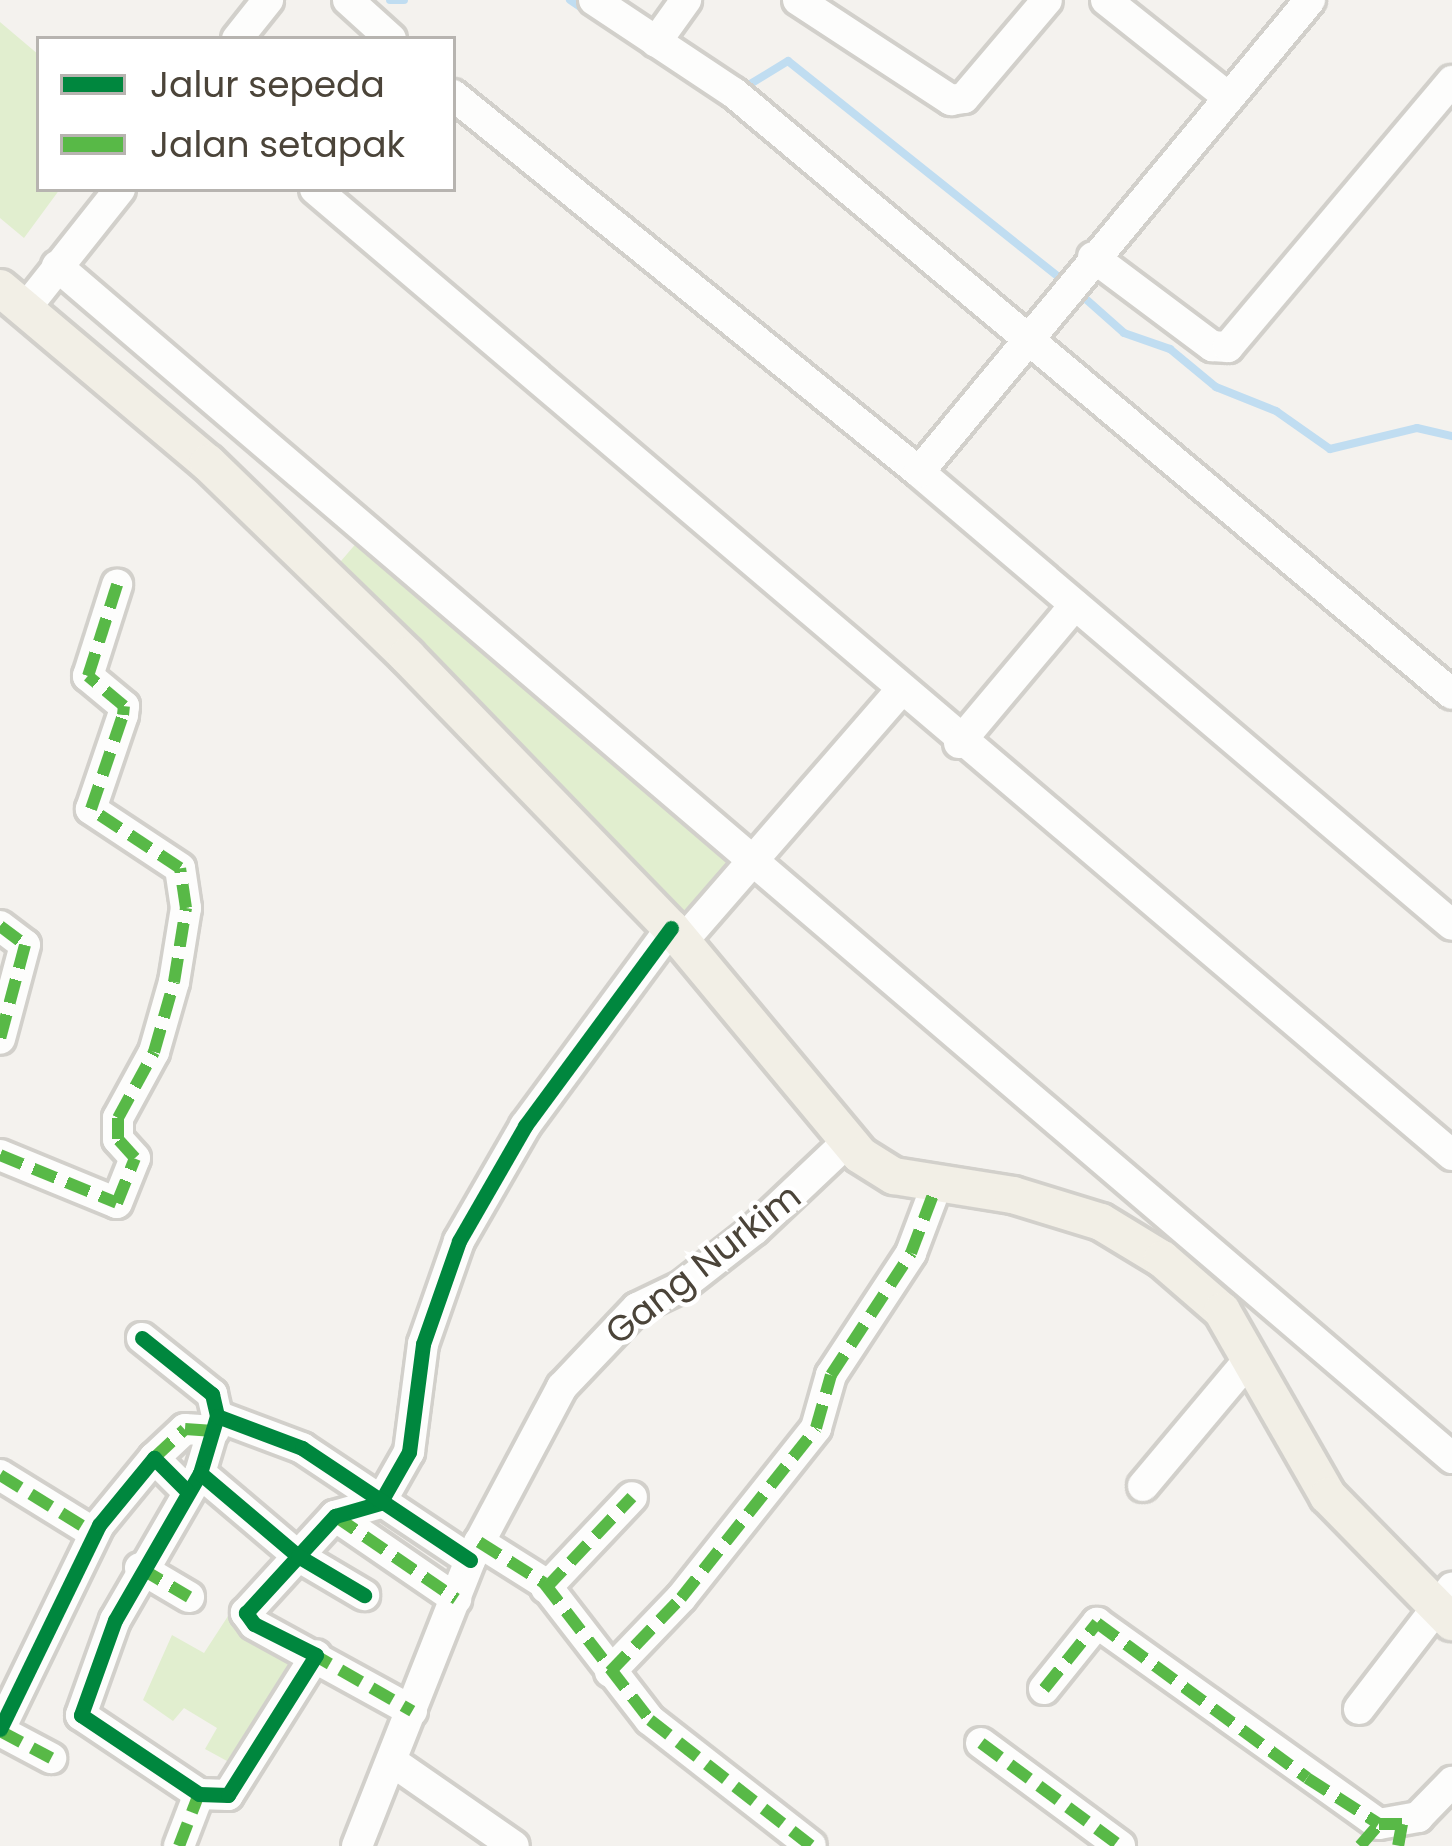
<!DOCTYPE html>
<style>
body{margin:0}
#map{position:relative;width:1452px;height:1846px;overflow:hidden;background:#f4f2ee;font-family:Poppins,sans-serif}
div>[style]{position:absolute}
.green>*{inset:0;background:#e1eecf}
.stream>*{height:8px;margin:-4px;padding:0 4px;transform-origin:4px;border-radius:4px;background:#c0ddf1}
.roads{filter:drop-shadow(3px 0 #d2d0cb) drop-shadow(-3px 0 #d2d0cb) drop-shadow(0 3px #d2d0cb) drop-shadow(0 -3px #d2d0cb)}
.minor>*{height:30px;margin:-15px;padding:0 15px;transform-origin:15px;border-radius:15px;background:#fdfdfc}
.major>*{height:36px;margin:-18px;padding:0 18px;transform-origin:18px;border-radius:18px;background:#f2efe6}
.quiet>*{height:12px;margin-top:-6px;transform-origin:0;background:repeating-linear-gradient(90deg,#58b947 0 24px,transparent 0 36px)}
.cycleway>*{height:15px;margin:-7.5px;padding:0 7.5px;transform-origin:7.5px;border-radius:7.5px;background:#00873e}
span{translate:-50% -50%;white-space:nowrap;text-align:center;line-height:1.15;-webkit-text-stroke:9px #fff;paint-order:stroke}
.street-label{font-size:36px;color:#4b4439}
.legend{position:absolute;left:36px;top:36px;width:420px;height:156px;box-sizing:border-box;background:#fff;border:3px solid #b7b4b0;margin:0;padding:15px 21px;list-style:none;font-size:36px;color:#4b4439}
.legend li{display:flex;align-items:center;gap:24px;height:60px}
.legend b{width:60px;border:3px solid #b7b4b0}
</style>
<div id="map">
<div class="green">
<div style="clip-path:polygon(0 22px,39px 55px,39px 189px,60px 189px,24px 238px,0 218px)"></div>
<div style="clip-path:polygon(365px 533px,740px 861px,680px 932px,335px 568px)"></div>
<div style="clip-path:polygon(230px 1613px,313px 1662px,249px 1773px,205px 1749px,217px 1728px,184px 1708px,173px 1721px,143px 1700px,172px 1635px,204px 1653px)"></div>
</div>
<div class="stream">
<div style="left:390px;top:0;width:14px"></div>
<div style="left:570px;top:0;width:23px;rotate:34deg"></div>
<div style="left:646px;top:52px;width:62px;rotate:31.9deg"></div>
<div style="left:742px;top:89px;width:54px;rotate:-31.3deg"></div>
<div style="left:788px;top:61px;width:357px;rotate:38.6deg"></div>
<div style="left:1079px;top:293px;width:60px;rotate:41.6deg"></div>
<div style="left:1124px;top:333px;width:49px;rotate:19.2deg"></div>
<div style="left:1170px;top:349px;width:60px;rotate:39.6deg"></div>
<div style="left:1216px;top:387px;width:65px;rotate:21.8deg"></div>
<div style="left:1276px;top:411px;width:66px;rotate:35.1deg"></div>
<div style="left:1330px;top:449px;width:89px;rotate:-13.6deg"></div>
<div style="left:1417px;top:428px;width:36px;rotate:13deg"></div>
</div>
<div class="roads">
<div class="minor">
<div style="left:348px;top:0;width:58px;rotate:42.2deg"></div>
<div style="left:594px;top:0;width:168px;rotate:33.6deg"></div>
<div style="left:734px;top:93px;width:936px;rotate:39.93deg"></div>
<div style="left:798px;top:0;width:183px;rotate:33.2deg"></div>
<div style="left:951px;top:100px;width:13px;rotate:-9deg"></div>
<div style="left:964px;top:98px;width:128px;rotate:-49.7deg"></div>
<div style="left:1106px;top:0;width:157px;rotate:38.5deg"></div>
<div style="left:237px;top:39px;width:50px;rotate:-51.5deg"></div>
<div style="left:656px;top:42px;width:52px;rotate:-54.5deg"></div>
<div style="left:453px;top:95px;width:599px;rotate:38.97deg"></div>
<div style="left:919px;top:472px;width:699px;rotate:40.36deg"></div>
<div style="left:315px;top:189px;width:1492px;rotate:40.35deg"></div>
<div style="left:1093px;top:257px;width:149px;rotate:36.8deg"></div>
<div style="left:1212px;top:346px;width:16px;rotate:4deg"></div>
<div style="left:1228px;top:347px;width:348px;rotate:-49.9deg"></div>
<div style="left:57px;top:266px;width:1835px;rotate:40.51deg"></div>
<div style="left:25px;top:309px;width:153px;rotate:-51.6deg"></div>
<div style="left:919px;top:472px;width:613px;rotate:-50.36deg"></div>
<div style="left:959px;top:743px;width:180px;rotate:-50deg"></div>
<div style="left:0;top:926px;width:31px;rotate:37deg"></div>
<div style="left:25px;top:945px;width:97px;rotate:104.9deg"></div>
<div style="left:682px;top:942px;width:332px;rotate:-49deg"></div>
<div style="left:0;top:1155px;width:126px;rotate:22.3deg"></div>
<div style="left:117px;top:1203px;width:48px;rotate:-68.2deg"></div>
<div style="left:135px;top:1158px;width:25px;rotate:-132deg"></div>
<div style="left:118px;top:1139px;width:21px;rotate:-90deg"></div>
<div style="left:118px;top:1118px;width:75px;rotate:-61.4deg"></div>
<div style="left:154px;top:1052px;width:73px;rotate:-74.1deg"></div>
<div style="left:174px;top:982px;width:75px;rotate:-80.8deg"></div>
<div style="left:186px;top:908px;width:40px;rotate:-98.5deg"></div>
<div style="left:180px;top:868px;width:107px;rotate:-146.5deg"></div>
<div style="left:91px;top:809px;width:99px;rotate:-71.2deg"></div>
<div style="left:123px;top:715px;width:9px;rotate:-84deg"></div>
<div style="left:124px;top:706px;width:47px;rotate:-140.2deg"></div>
<div style="left:88px;top:676px;width:96px;rotate:-72.3deg"></div>
<div style="left:142px;top:1338px;width:90px;rotate:38.7deg"></div>
<div style="left:212px;top:1394px;width:23px;rotate:77deg"></div>
<div style="left:217px;top:1416px;width:59px;rotate:106.6deg"></div>
<div style="left:200px;top:1473px;width:170px;rotate:120deg"></div>
<div style="left:115px;top:1620px;width:101px;rotate:109.7deg"></div>
<div style="left:81px;top:1715px;width:142px;rotate:33.8deg"></div>
<div style="left:199px;top:1794px;width:29px;rotate:2deg"></div>
<div style="left:228px;top:1795px;width:165px;rotate:-57.8deg"></div>
<div style="left:217px;top:1416px;width:91px;rotate:20.6deg"></div>
<div style="left:302px;top:1448px;width:202px;rotate:33.7deg"></div>
<div style="left:154px;top:1458px;width:42px;rotate:-43.1deg"></div>
<div style="left:185px;top:1429px;width:29px;rotate:4deg"></div>
<div style="left:200px;top:1473px;width:128px;rotate:40.3deg"></div>
<div style="left:298px;top:1556px;width:77px;rotate:30.6deg"></div>
<div style="left:0;top:1475px;width:110px;rotate:31.7deg"></div>
<div style="left:1143px;top:1486px;width:162px;rotate:-50deg"></div>
<div style="left:335px;top:1516px;width:147px;rotate:34.4deg"></div>
<div style="left:479px;top:1542px;width:77px;rotate:32.2deg"></div>
<div style="left:544px;top:1583px;width:173px;rotate:52.3deg"></div>
<div style="left:650px;top:1720px;width:204px;rotate:38deg"></div>
<div style="left:140px;top:1568px;width:57px;rotate:30.6deg"></div>
<div style="left:546px;top:1588px;width:125px;rotate:-46.6deg"></div>
<div style="left:610px;top:1672px;width:103px;rotate:-46.2deg"></div>
<div style="left:681px;top:1598px;width:217px;rotate:-51.5deg"></div>
<div style="left:816px;top:1428px;width:55px;rotate:-74.2deg"></div>
<div style="left:831px;top:1375px;width:146px;rotate:-56.7deg"></div>
<div style="left:911px;top:1253px;width:71px;rotate:-69.3deg"></div>
<div style="left:1044px;top:1689px;width:85px;rotate:-51.2deg"></div>
<div style="left:1097px;top:1623px;width:346px;rotate:35.5deg"></div>
<div style="left:1379px;top:1824px;width:40px;rotate:-10deg"></div>
<div style="left:1418px;top:1817px;width:49px;rotate:-45.8deg"></div>
<div style="left:1359px;top:1709px;width:153px;rotate:-52.5deg"></div>
<div style="left:412px;top:1711px;width:180px;rotate:-151.2deg"></div>
<div style="left:254px;top:1624px;width:14px;rotate:-126deg"></div>
<div style="left:246px;top:1613px;width:132px;rotate:-47.5deg"></div>
<div style="left:335px;top:1516px;width:47px;rotate:-16.1deg"></div>
<div style="left:380px;top:1503px;width:59px;rotate:-60.4deg"></div>
<div style="left:409px;top:1452px;width:109px;rotate:-82.6deg"></div>
<div style="left:423px;top:1344px;width:109px;rotate:-70.7deg"></div>
<div style="left:459px;top:1241px;width:133px;rotate:-60.1deg"></div>
<div style="left:525px;top:1126px;width:246px;rotate:-53.6deg"></div>
<div style="left:0;top:1729px;width:227px;rotate:-64.1deg"></div>
<div style="left:99px;top:1525px;width:87px;rotate:-50.6deg"></div>
<div style="left:154px;top:1458px;width:47px;rotate:45deg"></div>
<div style="left:0;top:1731px;width:58px;rotate:27.9deg"></div>
<div style="left:981px;top:1743px;width:173px;rotate:36.5deg"></div>
<div style="left:393px;top:1762px;width:147px;rotate:34.8deg"></div>
<div style="left:179px;top:1846px;width:56px;rotate:-69deg"></div>
<div style="left:357px;top:1846px;width:308px;rotate:-68.4deg"></div>
<div style="left:470px;top:1560px;width:196px;rotate:-62deg"></div>
<div style="left:562px;top:1387px;width:109px;rotate:-46.5deg"></div>
<div style="left:637px;top:1308px;width:49px;rotate:-25.5deg"></div>
<div style="left:681px;top:1287px;width:93px;rotate:-38deg"></div>
<div style="left:754px;top:1230px;width:127px;rotate:-43.4deg"></div>
</div>
<div class="major">
<div style="left:0;top:288px;width:272px;rotate:40.1deg"></div>
<div style="left:208px;top:463px;width:277px;rotate:44.1deg"></div>
<div style="left:407px;top:656px;width:379px;rotate:45.9deg"></div>
<div style="left:671px;top:928px;width:295px;rotate:50.2deg"></div>
<div style="left:860px;top:1155px;width:40px;rotate:32deg"></div>
<div style="left:894px;top:1176px;width:121px;rotate:9.1deg"></div>
<div style="left:1013px;top:1195px;width:92px;rotate:17.1deg"></div>
<div style="left:1101px;top:1222px;width:71px;rotate:31.2deg"></div>
<div style="left:1162px;top:1259px;width:79px;rotate:40.9deg"></div>
<div style="left:1222px;top:1311px;width:213px;rotate:60.2deg"></div>
<div style="left:1328px;top:1496px;width:177px;rotate:45.5deg"></div>
</div>
</div>
<div class="quiet">
<div style="left:0;top:926px;width:31px;rotate:37deg"></div>
<div style="left:25px;top:945px;width:97px;rotate:104.9deg"></div>
<div style="left:0;top:1155px;width:126px;rotate:22.3deg"></div>
<div style="left:117px;top:1203px;width:48px;rotate:-68.2deg"></div>
<div style="left:135px;top:1158px;width:25px;rotate:-132deg"></div>
<div style="left:118px;top:1139px;width:21px;rotate:-90deg"></div>
<div style="left:118px;top:1118px;width:75px;rotate:-61.4deg"></div>
<div style="left:154px;top:1052px;width:73px;rotate:-74.1deg"></div>
<div style="left:174px;top:982px;width:75px;rotate:-80.8deg"></div>
<div style="left:186px;top:908px;width:40px;rotate:-98.5deg"></div>
<div style="left:180px;top:868px;width:107px;rotate:-146.5deg"></div>
<div style="left:91px;top:809px;width:99px;rotate:-71.2deg"></div>
<div style="left:123px;top:715px;width:9px;rotate:-84deg"></div>
<div style="left:124px;top:706px;width:47px;rotate:-140.2deg"></div>
<div style="left:88px;top:676px;width:96px;rotate:-72.3deg"></div>
<div style="left:154px;top:1458px;width:42px;rotate:-43.1deg"></div>
<div style="left:185px;top:1429px;width:29px;rotate:4deg"></div>
<div style="left:0;top:1475px;width:110px;rotate:31.7deg"></div>
<div style="left:335px;top:1516px;width:147px;rotate:34.4deg"></div>
<div style="left:479px;top:1542px;width:77px;rotate:32.2deg"></div>
<div style="left:544px;top:1583px;width:173px;rotate:52.3deg"></div>
<div style="left:650px;top:1720px;width:204px;rotate:38deg"></div>
<div style="left:140px;top:1568px;width:57px;rotate:30.6deg"></div>
<div style="left:546px;top:1588px;width:125px;rotate:-46.6deg"></div>
<div style="left:309px;top:1652px;width:119px;rotate:29.8deg"></div>
<div style="left:610px;top:1672px;width:103px;rotate:-46.2deg"></div>
<div style="left:681px;top:1598px;width:217px;rotate:-51.5deg"></div>
<div style="left:816px;top:1428px;width:55px;rotate:-74.2deg"></div>
<div style="left:831px;top:1375px;width:146px;rotate:-56.7deg"></div>
<div style="left:911px;top:1253px;width:71px;rotate:-69.3deg"></div>
<div style="left:1044px;top:1689px;width:85px;rotate:-51.2deg"></div>
<div style="left:1097px;top:1623px;width:261px;rotate:36.4deg"></div>
<div style="left:1307px;top:1778px;width:85px;rotate:32.6deg"></div>
<div style="left:1379px;top:1824px;width:23px"></div>
<div style="left:1402px;top:1824px;width:22px;rotate:100deg"></div>
<div style="left:0;top:1731px;width:58px;rotate:27.9deg"></div>
<div style="left:981px;top:1743px;width:173px;rotate:36.5deg"></div>
<div style="left:179px;top:1846px;width:56px;rotate:-69deg"></div>
<div style="left:1360px;top:1846px;width:29px;rotate:-49deg"></div>
</div>
<div class="cycleway">
<div style="left:142px;top:1338px;width:90px;rotate:38.7deg"></div>
<div style="left:212px;top:1394px;width:23px;rotate:77deg"></div>
<div style="left:217px;top:1416px;width:59px;rotate:106.6deg"></div>
<div style="left:200px;top:1473px;width:170px;rotate:120deg"></div>
<div style="left:115px;top:1620px;width:101px;rotate:109.7deg"></div>
<div style="left:81px;top:1715px;width:142px;rotate:33.8deg"></div>
<div style="left:199px;top:1794px;width:29px;rotate:2deg"></div>
<div style="left:228px;top:1795px;width:165px;rotate:-57.8deg"></div>
<div style="left:316px;top:1655px;width:69px;rotate:-153.4deg"></div>
<div style="left:254px;top:1624px;width:14px;rotate:-126deg"></div>
<div style="left:246px;top:1613px;width:132px;rotate:-47.5deg"></div>
<div style="left:335px;top:1516px;width:47px;rotate:-16.1deg"></div>
<div style="left:380px;top:1503px;width:59px;rotate:-60.4deg"></div>
<div style="left:409px;top:1452px;width:109px;rotate:-82.6deg"></div>
<div style="left:423px;top:1344px;width:109px;rotate:-70.7deg"></div>
<div style="left:459px;top:1241px;width:133px;rotate:-60.1deg"></div>
<div style="left:525px;top:1126px;width:246px;rotate:-53.6deg"></div>
<div style="left:217px;top:1416px;width:91px;rotate:20.6deg"></div>
<div style="left:302px;top:1448px;width:202px;rotate:33.7deg"></div>
<div style="left:200px;top:1473px;width:128px;rotate:40.3deg"></div>
<div style="left:298px;top:1556px;width:77px;rotate:30.6deg"></div>
<div style="left:0;top:1729px;width:227px;rotate:-64.1deg"></div>
<div style="left:99px;top:1525px;width:87px;rotate:-50.6deg"></div>
<div style="left:154px;top:1458px;width:47px;rotate:45deg"></div>
</div>
<div class="street-label">
<span style="left:703px;top:1264px;rotate:-38deg">Gang Nurkim</span>
</div>
<ul class="legend">
<li><b style="height:15px;background:#00873e"></b>Jalur sepeda</li>
<li><b style="height:15px;background:#58b947"></b>Jalan setapak</li>
</ul>
</div>
